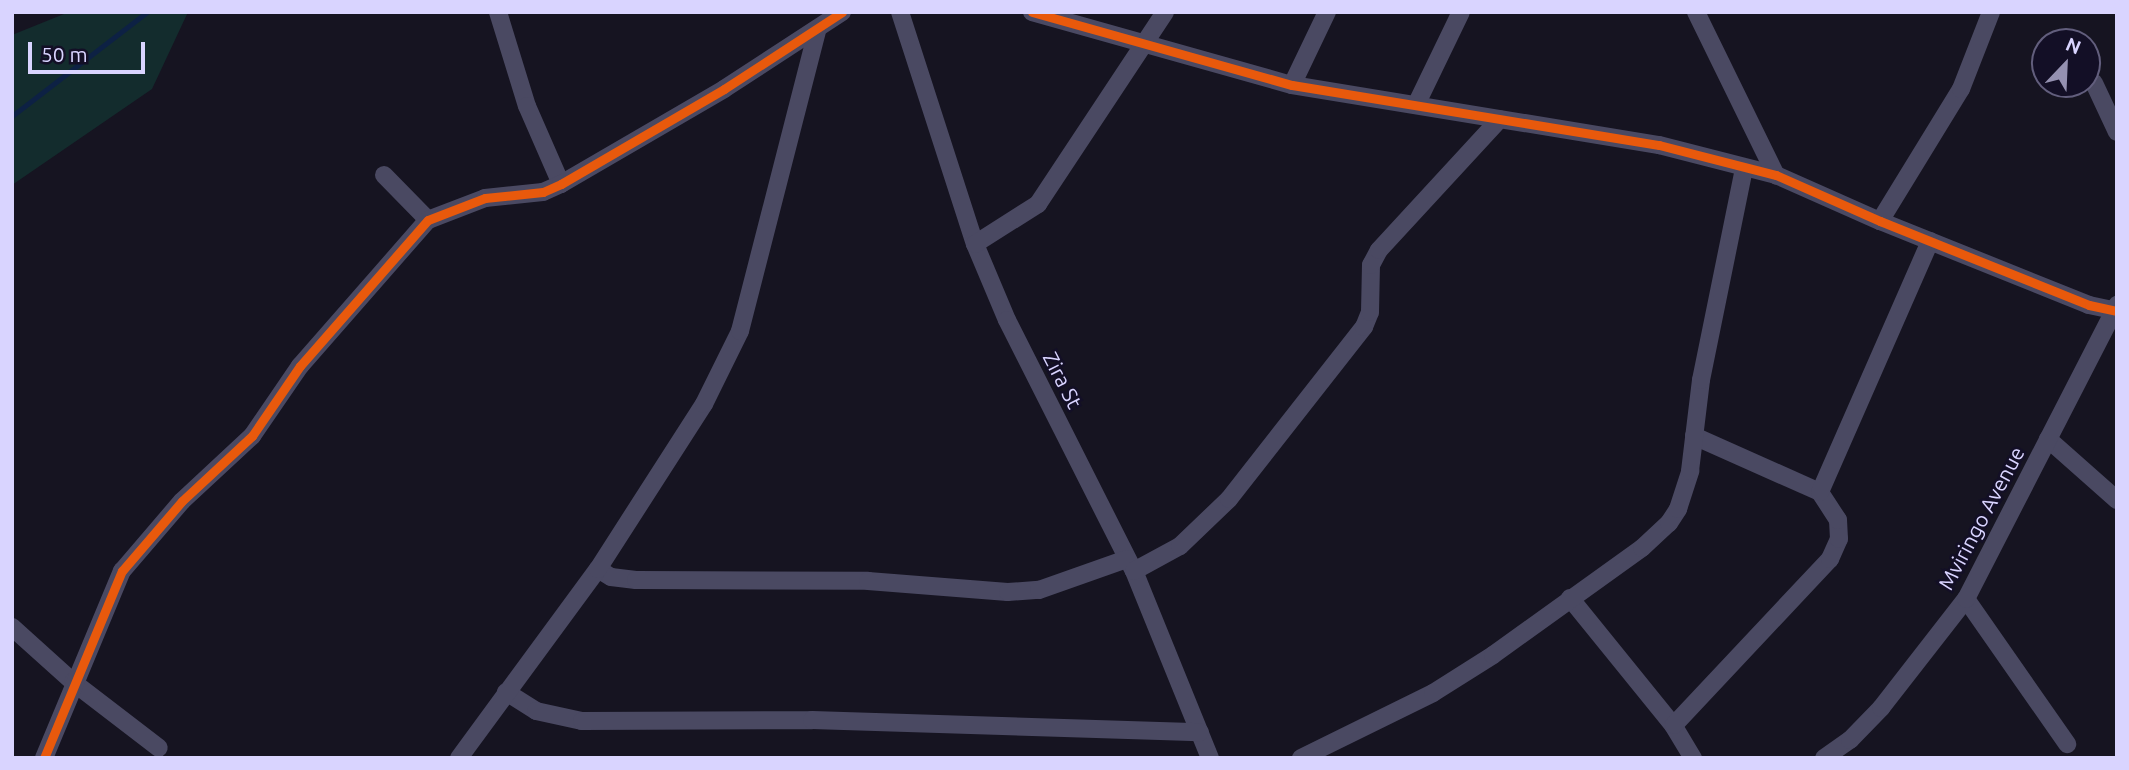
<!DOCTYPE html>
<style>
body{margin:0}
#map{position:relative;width:2129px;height:770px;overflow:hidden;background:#161421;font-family:Ubuntu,sans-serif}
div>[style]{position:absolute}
.green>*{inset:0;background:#132c2d}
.stream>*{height:4.5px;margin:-2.25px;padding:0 2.25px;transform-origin:2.25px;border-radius:2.25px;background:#0d2144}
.minor>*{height:18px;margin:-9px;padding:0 9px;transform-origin:9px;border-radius:9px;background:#4a4962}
.cycleway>*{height:9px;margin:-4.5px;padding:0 4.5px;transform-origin:4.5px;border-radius:4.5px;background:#e8590c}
span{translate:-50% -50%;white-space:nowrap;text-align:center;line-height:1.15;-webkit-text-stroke:5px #130f26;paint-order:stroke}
.street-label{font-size:21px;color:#d9d4ff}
.frame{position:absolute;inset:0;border:14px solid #d9d4ff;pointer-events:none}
.north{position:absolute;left:2031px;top:28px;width:70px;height:70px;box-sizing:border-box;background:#130f26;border:2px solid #625e7d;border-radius:50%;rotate:23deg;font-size:19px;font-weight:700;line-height:28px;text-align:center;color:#d9d4ff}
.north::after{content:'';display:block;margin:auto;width:24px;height:32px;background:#9591b1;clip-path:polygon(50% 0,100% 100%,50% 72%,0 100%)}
.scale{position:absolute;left:28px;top:42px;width:117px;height:32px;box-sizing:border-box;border:4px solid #d9d4ff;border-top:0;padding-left:9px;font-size:21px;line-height:24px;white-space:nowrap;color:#d9d4ff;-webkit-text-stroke:5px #130f26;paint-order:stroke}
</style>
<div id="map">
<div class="green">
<div style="clip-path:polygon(69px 12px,188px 12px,152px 89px,12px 185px,12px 35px)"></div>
</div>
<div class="stream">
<div style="left:12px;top:116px;width:170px;rotate:-37.6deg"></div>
</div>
<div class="minor">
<div style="left:498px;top:12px;width:98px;rotate:72.9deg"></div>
<div style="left:527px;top:106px;width:85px;rotate:66.4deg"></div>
<div style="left:900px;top:12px;width:244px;rotate:72.1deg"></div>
<div style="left:975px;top:244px;width:82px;rotate:67.2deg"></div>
<div style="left:1007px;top:320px;width:281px;rotate:63.2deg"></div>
<div style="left:1134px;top:571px;width:202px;rotate:67.9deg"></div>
<div style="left:1032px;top:12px;width:270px;rotate:15.7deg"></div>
<div style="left:1292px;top:85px;width:372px;rotate:9.3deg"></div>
<div style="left:1659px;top:145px;width:121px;rotate:14.4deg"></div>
<div style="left:1776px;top:175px;width:114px;rotate:23.9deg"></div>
<div style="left:1880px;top:221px;width:225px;rotate:21.9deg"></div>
<div style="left:2089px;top:305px;width:29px;rotate:12deg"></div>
<div style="left:1696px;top:12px;width:182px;rotate:63.9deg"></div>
<div style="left:2094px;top:83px;width:54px;rotate:64.9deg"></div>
<div style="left:1292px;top:85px;width:81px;rotate:-64.4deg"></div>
<div style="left:1416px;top:105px;width:103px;rotate:-64.2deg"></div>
<div style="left:384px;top:175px;width:63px;rotate:45.6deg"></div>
<div style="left:1880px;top:221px;width:155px;rotate:-58.5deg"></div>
<div style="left:1961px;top:89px;width:83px;rotate:-68.7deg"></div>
<div style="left:975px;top:244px;width:75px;rotate:-32.4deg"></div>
<div style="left:1038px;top:204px;width:230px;rotate:-56.5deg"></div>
<div style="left:1694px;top:436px;width:138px;rotate:24deg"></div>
<div style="left:2048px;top:439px;width:92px;rotate:41.5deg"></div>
<div style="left:598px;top:569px;width:15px;rotate:32deg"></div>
<div style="left:611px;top:577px;width:25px;rotate:7deg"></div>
<div style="left:636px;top:580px;width:232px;rotate:0.2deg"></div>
<div style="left:868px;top:581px;width:140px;rotate:4.5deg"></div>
<div style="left:1008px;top:592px;width:31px;rotate:-4deg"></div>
<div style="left:1039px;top:590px;width:93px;rotate:-19.4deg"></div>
<div style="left:1134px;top:571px;width:52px;rotate:-28.5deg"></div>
<div style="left:1180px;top:546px;width:68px;rotate:-43.8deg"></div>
<div style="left:1229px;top:499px;width:219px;rotate:-51.9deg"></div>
<div style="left:1364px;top:327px;width:16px;rotate:-68deg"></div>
<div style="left:1370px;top:312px;width:47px;rotate:-88.8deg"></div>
<div style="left:1371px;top:265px;width:17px;rotate:-62deg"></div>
<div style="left:1379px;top:250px;width:178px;rotate:-47.3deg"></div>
<div style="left:1570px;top:598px;width:164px;rotate:51deg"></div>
<div style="left:1673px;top:725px;width:39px;rotate:59deg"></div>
<div style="left:1966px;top:599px;width:177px;rotate:55.1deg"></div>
<div style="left:12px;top:627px;width:82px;rotate:42deg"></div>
<div style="left:73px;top:682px;width:108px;rotate:37.5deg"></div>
<div style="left:506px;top:692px;width:36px;rotate:32deg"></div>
<div style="left:536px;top:711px;width:47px;rotate:12.3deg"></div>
<div style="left:582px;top:721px;width:230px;rotate:-0.2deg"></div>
<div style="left:812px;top:720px;width:388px;rotate:1.8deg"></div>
<div style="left:1674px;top:725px;width:228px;rotate:-46.8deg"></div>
<div style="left:1830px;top:559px;width:22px;rotate:-66deg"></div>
<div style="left:1839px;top:539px;width:19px;rotate:-93deg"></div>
<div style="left:1838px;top:520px;width:33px;rotate:-123deg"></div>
<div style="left:1820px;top:492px;width:274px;rotate:-66.3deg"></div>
<div style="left:44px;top:758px;width:203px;rotate:-67.4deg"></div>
<div style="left:122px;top:571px;width:92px;rotate:-49.4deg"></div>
<div style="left:182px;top:501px;width:96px;rotate:-42.9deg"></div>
<div style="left:252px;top:436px;width:85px;rotate:-55.6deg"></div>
<div style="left:300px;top:366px;width:194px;rotate:-48.8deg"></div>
<div style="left:428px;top:220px;width:61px;rotate:-21.1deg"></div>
<div style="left:485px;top:198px;width:58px;rotate:-5.9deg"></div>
<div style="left:543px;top:192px;width:20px;rotate:-24deg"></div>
<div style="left:561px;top:184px;width:189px;rotate:-30.2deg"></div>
<div style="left:724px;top:89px;width:141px;rotate:-33.1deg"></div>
<div style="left:459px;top:758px;width:235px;rotate:-53.7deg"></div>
<div style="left:598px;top:569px;width:196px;rotate:-57.3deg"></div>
<div style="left:704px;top:404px;width:81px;rotate:-63.7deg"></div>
<div style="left:740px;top:331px;width:309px;rotate:-75.6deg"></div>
<div style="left:1301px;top:758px;width:147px;rotate:-26.2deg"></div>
<div style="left:1433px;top:693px;width:71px;rotate:-32.3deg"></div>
<div style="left:1493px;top:655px;width:183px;rotate:-35.7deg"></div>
<div style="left:1642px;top:548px;width:37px;rotate:-43deg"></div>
<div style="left:1669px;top:523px;width:17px;rotate:-57deg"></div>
<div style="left:1678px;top:509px;width:40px;rotate:-72deg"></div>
<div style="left:1690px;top:471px;width:92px;rotate:-83.1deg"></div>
<div style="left:1701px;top:380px;width:215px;rotate:-78.5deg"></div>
<div style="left:1824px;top:758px;width:32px;rotate:-35deg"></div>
<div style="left:1850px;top:740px;width:45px;rotate:-45.9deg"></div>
<div style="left:1881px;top:708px;width:138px;rotate:-52.1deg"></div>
<div style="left:1966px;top:599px;width:331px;rotate:-62.8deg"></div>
</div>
<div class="cycleway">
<div style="left:1032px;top:12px;width:270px;rotate:15.7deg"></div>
<div style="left:1292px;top:85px;width:372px;rotate:9.3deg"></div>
<div style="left:1659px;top:145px;width:121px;rotate:14.4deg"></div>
<div style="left:1776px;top:175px;width:114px;rotate:23.9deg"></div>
<div style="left:1880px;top:221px;width:225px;rotate:21.9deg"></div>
<div style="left:2089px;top:305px;width:29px;rotate:12deg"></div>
<div style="left:44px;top:758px;width:203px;rotate:-67.4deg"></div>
<div style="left:122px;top:571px;width:92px;rotate:-49.4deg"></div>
<div style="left:182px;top:501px;width:96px;rotate:-42.9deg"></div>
<div style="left:252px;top:436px;width:85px;rotate:-55.6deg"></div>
<div style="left:300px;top:366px;width:194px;rotate:-48.8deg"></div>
<div style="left:428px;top:220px;width:61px;rotate:-21.1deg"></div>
<div style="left:485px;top:198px;width:58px;rotate:-5.9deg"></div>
<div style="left:543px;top:192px;width:20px;rotate:-24deg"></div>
<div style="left:561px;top:184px;width:189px;rotate:-30.2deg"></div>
<div style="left:724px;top:89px;width:141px;rotate:-33.1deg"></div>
</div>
<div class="street-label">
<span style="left:1063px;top:380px;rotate:63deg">Zira St</span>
<span style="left:1981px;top:518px;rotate:-62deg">Mviringo Avenue</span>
</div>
<div class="frame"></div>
<div class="north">N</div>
<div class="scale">50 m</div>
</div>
